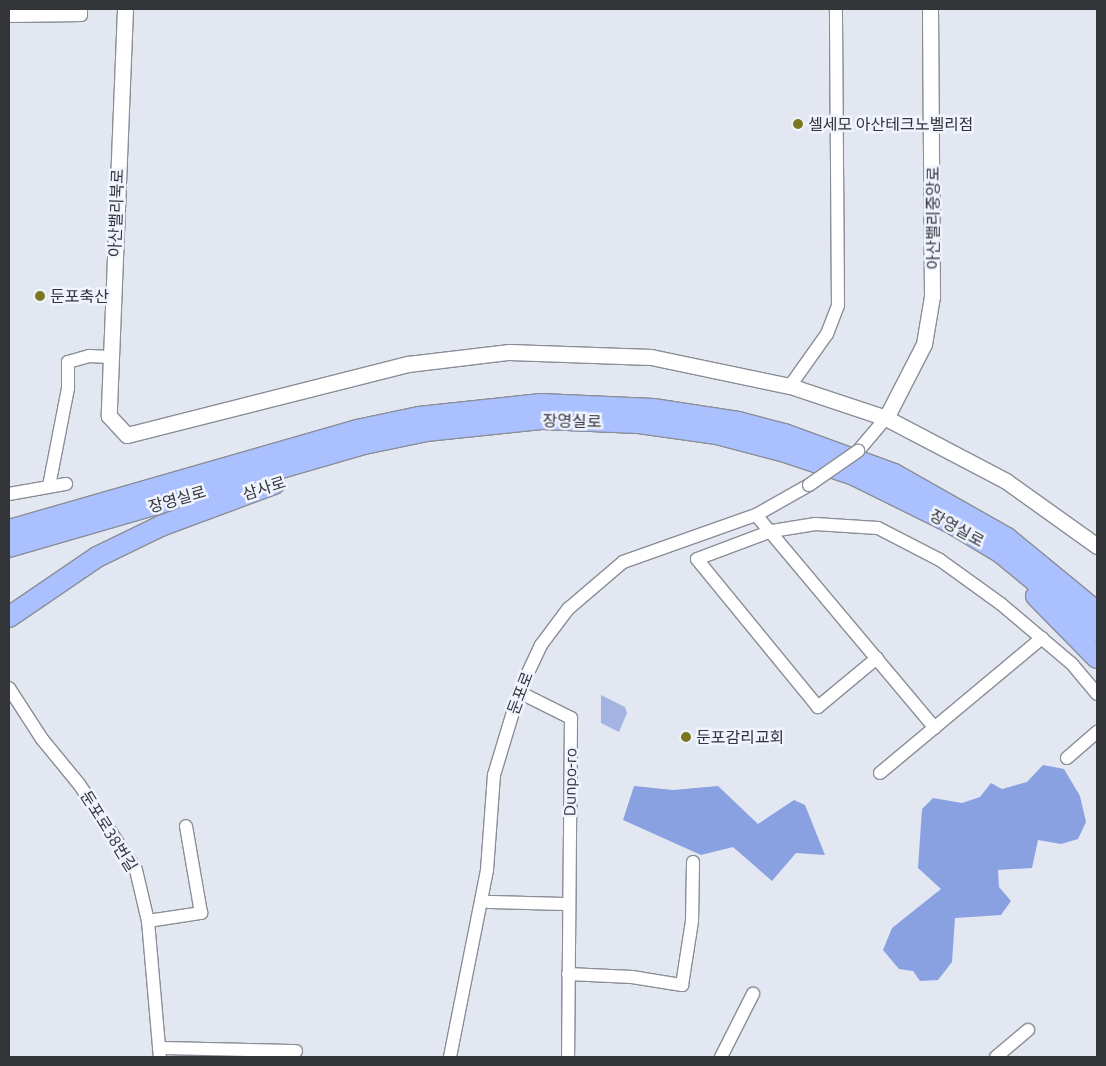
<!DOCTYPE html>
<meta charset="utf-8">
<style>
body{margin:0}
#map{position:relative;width:1106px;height:1066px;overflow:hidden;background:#e3e7f1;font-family:Ubuntu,"Noto Sans KR",sans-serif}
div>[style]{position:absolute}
.green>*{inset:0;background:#a3b4e2}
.forest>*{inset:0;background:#89a0e1}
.roads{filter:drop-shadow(1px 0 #8a8e97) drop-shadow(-1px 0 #8a8e97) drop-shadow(0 1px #8a8e97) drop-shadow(0 -1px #8a8e97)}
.minor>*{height:12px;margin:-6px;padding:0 6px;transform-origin:6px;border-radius:6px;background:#fff}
.tertiary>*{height:15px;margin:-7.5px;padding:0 7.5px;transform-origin:7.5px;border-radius:7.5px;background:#fff}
.trunk>*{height:20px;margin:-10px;padding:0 10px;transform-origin:10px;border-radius:10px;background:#abc0fe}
.bridges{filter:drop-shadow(1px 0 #8a8e97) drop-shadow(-1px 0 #8a8e97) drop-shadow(0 1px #8a8e97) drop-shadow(0 -1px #8a8e97)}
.minor-bridge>*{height:12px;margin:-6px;padding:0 6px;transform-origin:6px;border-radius:6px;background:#fff}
.dots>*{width:14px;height:14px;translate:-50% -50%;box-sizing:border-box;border:2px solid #f0f4fe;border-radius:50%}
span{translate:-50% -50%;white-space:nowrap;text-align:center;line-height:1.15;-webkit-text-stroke:5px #f0f4fe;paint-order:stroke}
.poi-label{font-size:16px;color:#333438}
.left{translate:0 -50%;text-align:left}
.street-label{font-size:16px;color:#333438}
.frame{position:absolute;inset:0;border:10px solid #333438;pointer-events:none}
</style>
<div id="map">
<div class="green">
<div style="clip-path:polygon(601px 695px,625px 707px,627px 713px,619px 732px,601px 723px)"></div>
</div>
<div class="forest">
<div style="clip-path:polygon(1043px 765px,1064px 769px,1080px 796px,1086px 822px,1078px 839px,1061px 844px,1038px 840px,1032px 868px,998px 870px,999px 887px,1011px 901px,1001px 915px,955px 918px,952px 962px,938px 980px,920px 981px,913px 971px,899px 969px,883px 950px,892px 928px,941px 889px,918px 868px,922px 809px,933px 798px,962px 803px,980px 797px,991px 783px,1002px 789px,1027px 782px)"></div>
<div style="clip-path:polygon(634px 786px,673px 790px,718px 786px,758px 824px,794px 800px,805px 805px,825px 855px,796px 853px,772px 881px,733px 847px,701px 855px,623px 820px)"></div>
</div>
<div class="roads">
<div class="minor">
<div style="left:9px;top:16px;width:72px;rotate:-0.8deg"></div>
<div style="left:81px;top:15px;width:6px;rotate:-90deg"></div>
<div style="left:790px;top:386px;width:64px;rotate:-54.6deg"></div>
<div style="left:827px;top:334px;width:31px;rotate:-69deg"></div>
<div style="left:838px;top:305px;width:296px;rotate:-90.4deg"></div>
<div style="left:858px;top:451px;width:43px;rotate:-49.7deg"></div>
<div style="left:49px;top:486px;width:100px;rotate:-79deg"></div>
<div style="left:68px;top:388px;width:26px;rotate:-90deg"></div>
<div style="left:68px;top:362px;width:22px;rotate:-16deg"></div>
<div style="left:89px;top:356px;width:21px;rotate:3deg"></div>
<div style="left:9px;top:494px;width:58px;rotate:-10deg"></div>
<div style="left:756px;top:515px;width:278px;rotate:50deg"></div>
<div style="left:877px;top:658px;width:77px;rotate:140.3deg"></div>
<div style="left:818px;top:707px;width:191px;rotate:-129.3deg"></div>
<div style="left:697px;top:559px;width:80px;rotate:-20.5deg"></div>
<div style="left:772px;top:531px;width:44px;rotate:-9.2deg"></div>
<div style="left:815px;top:524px;width:63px;rotate:3.6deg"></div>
<div style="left:878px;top:528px;width:70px;rotate:27.3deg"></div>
<div style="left:940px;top:560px;width:75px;rotate:35.8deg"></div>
<div style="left:1001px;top:604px;width:93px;rotate:40.2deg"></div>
<div style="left:1072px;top:664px;width:39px;rotate:50deg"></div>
<div style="left:9px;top:688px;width:61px;rotate:57.1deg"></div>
<div style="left:42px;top:739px;width:58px;rotate:50.6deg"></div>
<div style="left:79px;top:784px;width:103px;rotate:56.5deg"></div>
<div style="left:136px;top:870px;width:52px;rotate:76.8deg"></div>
<div style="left:148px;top:921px;width:137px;rotate:85deg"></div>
<div style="left:519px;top:692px;width:58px;rotate:26.6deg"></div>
<div style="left:571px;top:718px;width:339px;rotate:90.5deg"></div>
<div style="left:1067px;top:758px;width:40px;rotate:-41deg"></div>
<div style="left:880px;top:773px;width:211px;rotate:-39.8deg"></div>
<div style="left:488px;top:902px;width:79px;rotate:1.5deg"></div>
<div style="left:148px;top:921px;width:54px;rotate:-8.6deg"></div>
<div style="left:201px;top:913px;width:88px;rotate:-99.8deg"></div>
<div style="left:568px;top:974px;width:64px;rotate:2.7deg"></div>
<div style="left:632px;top:977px;width:51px;rotate:9.1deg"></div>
<div style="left:682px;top:985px;width:65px;rotate:-81.1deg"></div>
<div style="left:692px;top:921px;width:59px;rotate:-89deg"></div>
<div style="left:159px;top:1048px;width:137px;rotate:1.3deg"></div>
<div style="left:450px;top:1057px;width:191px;rotate:-78.8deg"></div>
<div style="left:487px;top:870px;width:95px;rotate:-85.8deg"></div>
<div style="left:494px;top:775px;width:87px;rotate:-73.2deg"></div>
<div style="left:519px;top:692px;width:52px;rotate:-64.9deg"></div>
<div style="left:541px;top:645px;width:45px;rotate:-53.1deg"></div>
<div style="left:568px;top:609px;width:72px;rotate:-40.5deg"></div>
<div style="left:623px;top:562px;width:141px;rotate:-19.5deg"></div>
<div style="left:756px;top:515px;width:61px;rotate:-29.5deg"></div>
<div style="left:721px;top:1057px;width:71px;rotate:-63.1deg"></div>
<div style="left:996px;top:1057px;width:42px;rotate:-40.2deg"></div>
</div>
<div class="tertiary">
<div style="left:125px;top:9px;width:407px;rotate:92.3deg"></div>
<div style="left:109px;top:416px;width:26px;rotate:47deg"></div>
<div style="left:127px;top:435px;width:290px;rotate:-14.2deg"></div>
<div style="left:408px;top:364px;width:102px;rotate:-6.8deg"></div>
<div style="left:509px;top:352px;width:142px;rotate:2deg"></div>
<div style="left:651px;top:357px;width:142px;rotate:11.8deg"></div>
<div style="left:790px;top:386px;width:101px;rotate:18.4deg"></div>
<div style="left:886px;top:418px;width:136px;rotate:27.7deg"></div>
<div style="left:1006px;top:481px;width:112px;rotate:35.5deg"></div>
<div style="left:886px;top:418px;width:83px;rotate:-62.8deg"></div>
<div style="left:924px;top:344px;width:49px;rotate:-80.5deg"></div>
<div style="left:932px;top:296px;width:287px;rotate:-90.4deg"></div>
</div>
<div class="trunk">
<div style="left:9px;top:530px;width:362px;rotate:-16deg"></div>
<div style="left:357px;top:430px;width:63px;rotate:-11.8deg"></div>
<div style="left:419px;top:417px;width:123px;rotate:-6.1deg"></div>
<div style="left:541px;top:404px;width:112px;rotate:2.6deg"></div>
<div style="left:653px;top:409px;width:86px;rotate:8.7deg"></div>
<div style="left:738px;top:422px;width:48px;rotate:14.6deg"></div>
<div style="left:784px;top:434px;width:117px;rotate:20deg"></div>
<div style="left:894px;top:474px;width:130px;rotate:29.5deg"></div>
<div style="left:1007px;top:538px;width:117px;rotate:39.4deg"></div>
<div style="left:9px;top:547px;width:370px;rotate:-16.2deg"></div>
<div style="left:364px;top:444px;width:63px;rotate:-11.8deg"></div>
<div style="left:426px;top:431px;width:118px;rotate:-5.9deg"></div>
<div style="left:543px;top:419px;width:96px;rotate:2.4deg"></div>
<div style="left:639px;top:423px;width:79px;rotate:8deg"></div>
<div style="left:717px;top:434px;width:70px;rotate:14.8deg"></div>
<div style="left:785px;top:452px;width:73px;rotate:18.4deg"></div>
<div style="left:854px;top:475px;width:106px;rotate:26.3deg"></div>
<div style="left:949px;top:522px;width:61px;rotate:30.8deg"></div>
<div style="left:1001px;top:553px;width:124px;rotate:39.5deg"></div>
<div style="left:1036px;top:596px;width:87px;rotate:45.5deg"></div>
<div style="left:9px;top:617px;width:107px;rotate:-34.3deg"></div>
<div style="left:97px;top:557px;width:71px;rotate:-25.8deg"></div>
<div style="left:161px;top:526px;width:121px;rotate:-20.4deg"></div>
</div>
</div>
<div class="bridges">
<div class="minor-bridge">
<div style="left:809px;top:485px;width:60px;rotate:-34.8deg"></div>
</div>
</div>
<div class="dots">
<div style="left:798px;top:124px;background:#7b781f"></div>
<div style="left:40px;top:296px;background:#7b781f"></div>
<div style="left:686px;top:737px;background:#7b781f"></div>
</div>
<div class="poi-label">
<span class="left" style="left:808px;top:124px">셀세모 아산테크노벨리점</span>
<span class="left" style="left:50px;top:296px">둔포축산</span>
<span class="left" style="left:696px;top:737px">둔포감리교회</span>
</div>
<div class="street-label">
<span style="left:116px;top:213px;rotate:-88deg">아산밸리북로</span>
<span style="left:933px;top:218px;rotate:-90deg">아산밸리중앙로</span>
<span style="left:572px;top:421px;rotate:1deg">장영실로</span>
<span style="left:264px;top:488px;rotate:-18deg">삼사로</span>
<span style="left:177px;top:499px;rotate:-16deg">장영실로</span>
<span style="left:957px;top:528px;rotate:29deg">장영실로</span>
<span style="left:520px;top:693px;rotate:-69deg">둔포로</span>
<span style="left:570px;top:782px;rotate:-89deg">Dunpo-ro</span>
<span style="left:109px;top:831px;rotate:58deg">둔포로38번길</span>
</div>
<div class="frame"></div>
</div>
